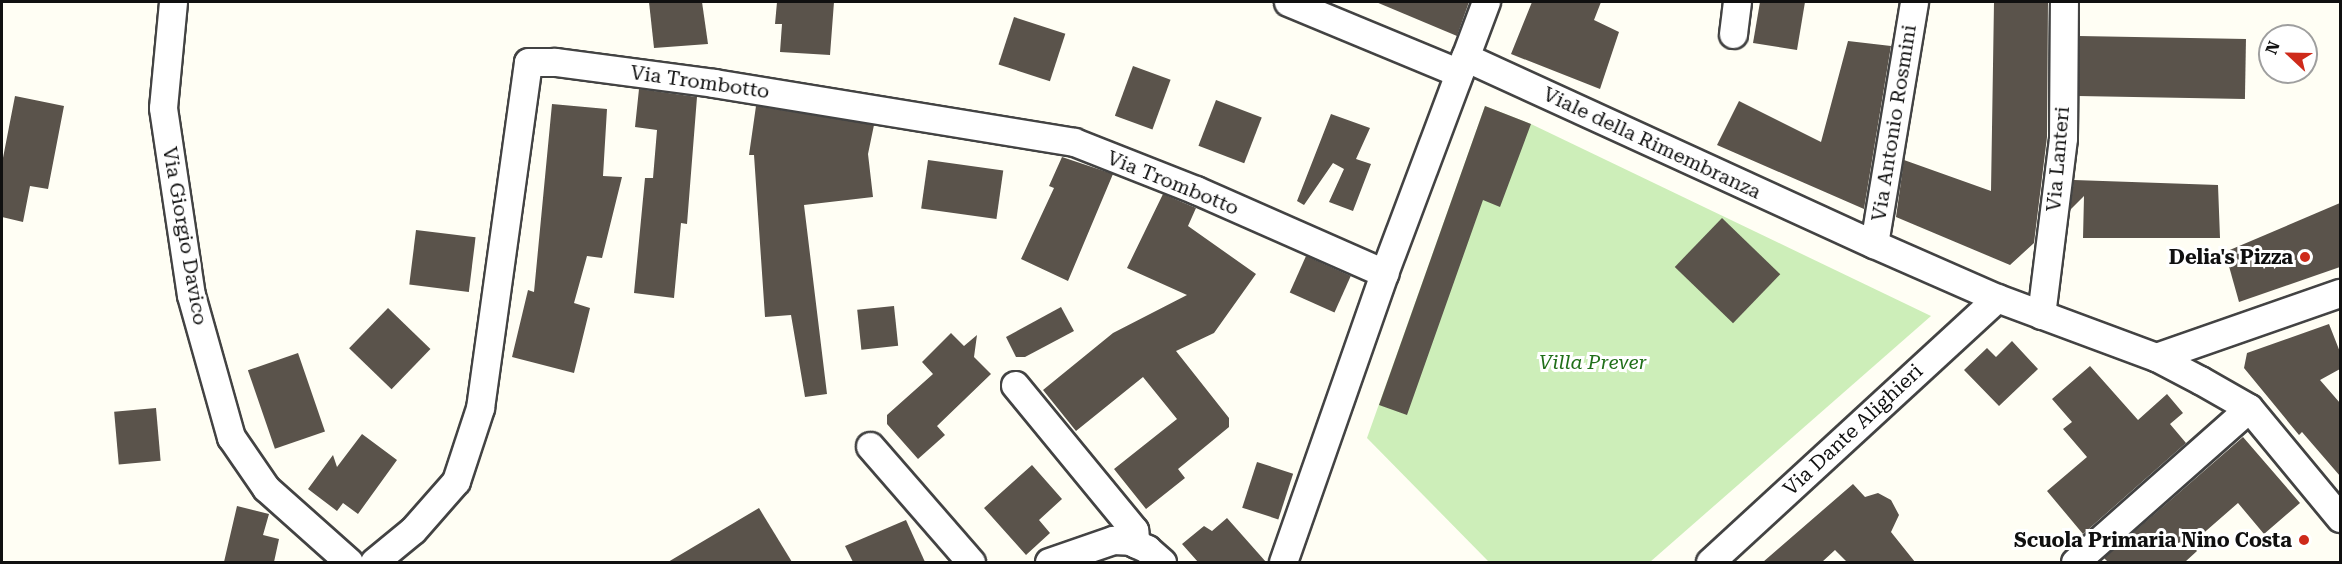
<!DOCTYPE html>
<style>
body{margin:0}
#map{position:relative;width:2342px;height:564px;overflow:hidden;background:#fffef4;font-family:"Roboto Serif",serif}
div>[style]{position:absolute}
.green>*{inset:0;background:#cdeeb9}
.building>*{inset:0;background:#5a534b;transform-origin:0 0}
.roads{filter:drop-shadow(2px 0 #434343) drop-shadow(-2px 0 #434343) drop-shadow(0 2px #434343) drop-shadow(0 -2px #434343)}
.minor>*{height:27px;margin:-13.5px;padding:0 13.5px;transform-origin:13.5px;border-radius:13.5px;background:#fff}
.dots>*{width:16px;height:16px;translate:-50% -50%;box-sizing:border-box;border:3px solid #fff;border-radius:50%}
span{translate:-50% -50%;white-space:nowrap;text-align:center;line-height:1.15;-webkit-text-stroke:6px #fff;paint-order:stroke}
.street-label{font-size:20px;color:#101010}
.poi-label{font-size:20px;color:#101010;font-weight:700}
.right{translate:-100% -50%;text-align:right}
.park-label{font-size:20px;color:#206f19;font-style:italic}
.frame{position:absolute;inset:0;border:3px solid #101010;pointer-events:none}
.north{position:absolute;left:2258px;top:24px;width:60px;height:60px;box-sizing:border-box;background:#fff;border:2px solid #9f9f9f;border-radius:50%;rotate:292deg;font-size:16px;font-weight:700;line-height:24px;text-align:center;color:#101010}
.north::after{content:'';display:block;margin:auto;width:21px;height:27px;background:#ce2a1a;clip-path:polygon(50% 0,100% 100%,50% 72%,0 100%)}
</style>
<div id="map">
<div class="green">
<div style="clip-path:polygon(1485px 106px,1531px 124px,1931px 316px,1650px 562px,1489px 562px,1367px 438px)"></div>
</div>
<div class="building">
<div style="clip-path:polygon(649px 2px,702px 2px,708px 44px,654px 48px)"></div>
<div style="clip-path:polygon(777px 2px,834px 2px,830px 55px,780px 52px,782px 24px,775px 24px)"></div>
<div style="clip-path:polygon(1376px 2px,1469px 2px,1457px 36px)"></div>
<div style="clip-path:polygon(1532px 2px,1601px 2px,1594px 20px,1619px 32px,1600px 89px,1511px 54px)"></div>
<div style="clip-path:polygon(1760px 2px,1805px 2px,1797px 50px,1753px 43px)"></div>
<div style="clip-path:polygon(1994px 2px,2048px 2px,2047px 137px,2034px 243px,2010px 265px,1896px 217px,1904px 160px,1991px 191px)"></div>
<div style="left:1014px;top:17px;width:54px;height:50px;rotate:18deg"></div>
<div style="left:2079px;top:36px;width:167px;height:60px;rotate:1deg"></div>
<div style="clip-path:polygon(1848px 41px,1891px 46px,1864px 209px,1717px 145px,1739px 101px,1821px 142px)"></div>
<div style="left:1133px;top:66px;width:40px;height:53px;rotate:20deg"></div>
<div style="clip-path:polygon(639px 89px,697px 97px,687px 224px,681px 223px,674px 298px,634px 293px,645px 178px,653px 178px,657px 130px,635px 127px)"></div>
<div style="clip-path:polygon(15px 96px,64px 106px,48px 189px,30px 186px,23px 222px,2px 217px,2px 163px)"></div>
<div style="left:1216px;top:100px;width:49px;height:49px;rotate:21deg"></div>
<div style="clip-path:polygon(552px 104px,607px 109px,603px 176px,622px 177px,602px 258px,587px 256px,574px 303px,590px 308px,574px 373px,512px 357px,528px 290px,534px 292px)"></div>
<div style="clip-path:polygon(756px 106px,874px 125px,868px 154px,873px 197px,804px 205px,827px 394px,805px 397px,791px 315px,765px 317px,754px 155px,749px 155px)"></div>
<div style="clip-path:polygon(1485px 106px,1531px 124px,1500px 207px,1483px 200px,1407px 415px,1379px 405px)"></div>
<div style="clip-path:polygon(1331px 114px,1370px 128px,1356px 159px,1371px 164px,1353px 211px,1329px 202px,1344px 169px,1333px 163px,1304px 205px,1297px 201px)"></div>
<div style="clip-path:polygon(1062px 157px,1113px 174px,1068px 281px,1021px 259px,1054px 188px,1049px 186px)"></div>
<div style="left:928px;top:160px;width:76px;height:49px;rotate:8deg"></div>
<div style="clip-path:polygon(2074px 180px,2218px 185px,2220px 238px,2083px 238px,2084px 196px,2070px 210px)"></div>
<div style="clip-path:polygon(1163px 194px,1196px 208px,1188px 226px,1256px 274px,1214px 333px,1176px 351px,1229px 418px,1229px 427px,1178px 469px,1185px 478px,1146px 509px,1114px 469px,1177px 419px,1143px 377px,1076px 431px,1043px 390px,1113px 333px,1187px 295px,1127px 268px)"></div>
<div style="clip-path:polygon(2340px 203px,2340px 267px,2239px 302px,2225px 252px)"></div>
<div style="left:1722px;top:218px;width:81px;height:68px;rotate:44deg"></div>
<div style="left:416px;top:230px;width:60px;height:55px;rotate:7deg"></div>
<div style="left:1306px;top:256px;width:49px;height:40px;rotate:24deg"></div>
<div style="left:894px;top:306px;width:40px;height:37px;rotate:84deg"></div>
<div style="clip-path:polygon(1061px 307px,1074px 331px,1025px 357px,1016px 357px,1006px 337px)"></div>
<div style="left:388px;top:308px;width:59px;height:56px;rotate:44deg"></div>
<div style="clip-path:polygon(2329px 324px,2340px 352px,2340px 369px,2320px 380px,2340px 403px,2340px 476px,2302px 432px,2299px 435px,2244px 368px,2247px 353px)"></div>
<div style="clip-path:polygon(951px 333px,964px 346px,977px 335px,974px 357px,991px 374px,937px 426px,945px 435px,918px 459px,887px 424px,887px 415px,933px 374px,922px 362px)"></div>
<div style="clip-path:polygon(2012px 341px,2038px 369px,1999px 406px,1964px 370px,1987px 348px,1996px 357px)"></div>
<div style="left:298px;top:353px;width:83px;height:53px;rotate:71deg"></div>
<div style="clip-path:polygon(2090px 366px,2138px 420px,2167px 394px,2183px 413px,2170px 424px,2186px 443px,2083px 534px,2047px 491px,2087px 457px,2063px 429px,2072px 422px,2052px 399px)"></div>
<div style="left:156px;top:408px;width:53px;height:42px;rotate:85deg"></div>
<div style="clip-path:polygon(362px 434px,397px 460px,358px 514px,343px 503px,337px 511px,308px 489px,333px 455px,337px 467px)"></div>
<div style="clip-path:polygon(2243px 437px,2300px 503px,2264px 534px,2238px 503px,2191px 544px,2197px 551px,2185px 562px,2108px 562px,2104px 558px)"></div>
<div style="left:1257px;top:462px;width:38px;height:48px;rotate:18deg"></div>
<div style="clip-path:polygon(1032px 465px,1062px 499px,1039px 520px,1050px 533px,1026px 555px,984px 508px)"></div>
<div style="clip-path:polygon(1853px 484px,1865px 497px,1878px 493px,1891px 500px,1899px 515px,1891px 532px,1915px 562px,1847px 562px,1835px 550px,1822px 562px,1763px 562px)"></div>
<div style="clip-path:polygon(237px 506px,269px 514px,263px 535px,279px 539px,274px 562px,224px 562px)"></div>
<div style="clip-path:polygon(759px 508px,792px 562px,668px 562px)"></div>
<div style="clip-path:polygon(1227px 518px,1266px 562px,1198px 562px,1182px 544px,1204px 526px,1212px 531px)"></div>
<div style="clip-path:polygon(906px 520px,925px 562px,853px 562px,845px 546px)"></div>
</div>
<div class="roads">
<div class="minor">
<div style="left:173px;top:2px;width:106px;rotate:95.4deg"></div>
<div style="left:163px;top:108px;width:189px;rotate:81.5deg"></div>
<div style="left:191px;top:295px;width:148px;rotate:74.3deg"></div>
<div style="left:231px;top:437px;width:62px;rotate:55.5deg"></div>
<div style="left:266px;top:488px;width:111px;rotate:41.7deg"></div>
<div style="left:1288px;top:2px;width:185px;rotate:22.5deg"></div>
<div style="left:1733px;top:34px;width:32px;rotate:-83deg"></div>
<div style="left:1465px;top:57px;width:450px;rotate:24.6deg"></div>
<div style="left:1874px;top:244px;width:134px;rotate:23.7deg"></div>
<div style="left:1997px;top:298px;width:170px;rotate:20.4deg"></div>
<div style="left:2156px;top:357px;width:50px;rotate:27.6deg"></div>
<div style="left:2200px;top:380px;width:56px;rotate:29.7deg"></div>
<div style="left:2249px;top:408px;width:143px;rotate:50.4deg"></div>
<div style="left:1874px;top:244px;width:245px;rotate:-80.6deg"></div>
<div style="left:2041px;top:315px;width:178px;rotate:-82.9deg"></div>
<div style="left:2063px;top:138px;width:136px;rotate:-89.6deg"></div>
<div style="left:2156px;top:357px;width:195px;rotate:-19.2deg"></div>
<div style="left:1015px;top:385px;width:188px;rotate:50.6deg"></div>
<div style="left:1134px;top:530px;width:14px;rotate:82deg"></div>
<div style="left:870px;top:446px;width:154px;rotate:49deg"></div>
<div style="left:374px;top:562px;width:50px;rotate:-39.4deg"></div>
<div style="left:413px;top:530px;width:65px;rotate:-48.7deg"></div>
<div style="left:456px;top:481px;width:77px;rotate:-71.8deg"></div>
<div style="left:480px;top:408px;width:349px;rotate:-82.1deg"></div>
<div style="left:528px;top:62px;width:27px"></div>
<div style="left:555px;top:62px;width:160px;rotate:7.5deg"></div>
<div style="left:714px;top:83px;width:365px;rotate:9.3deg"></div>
<div style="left:1074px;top:142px;width:131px;rotate:21.5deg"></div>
<div style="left:1196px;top:190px;width:206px;rotate:23.8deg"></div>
<div style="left:1049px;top:562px;width:68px;rotate:-19deg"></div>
<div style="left:1113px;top:540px;width:17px;rotate:3deg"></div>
<div style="left:1130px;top:541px;width:19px;rotate:25deg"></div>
<div style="left:1147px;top:549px;width:20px;rotate:41deg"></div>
<div style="left:1283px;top:562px;width:306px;rotate:-70.7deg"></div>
<div style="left:1384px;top:273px;width:290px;rotate:-69.4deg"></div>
<div style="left:1710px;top:562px;width:390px;rotate:-42.6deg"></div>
<div style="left:2075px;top:562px;width:232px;rotate:-41.5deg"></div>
</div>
</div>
<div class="dots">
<div style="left:2305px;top:257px;background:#ce2a1a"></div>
<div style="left:2304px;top:540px;background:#ce2a1a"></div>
</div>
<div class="street-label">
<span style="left:700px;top:82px;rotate:8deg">Via Trombotto</span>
<span style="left:1894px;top:123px;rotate:-81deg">Via Antonio Rosmini</span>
<span style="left:1652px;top:143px;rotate:25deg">Viale della Rimembranza</span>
<span style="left:2058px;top:159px;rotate:-85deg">Via Lanteri</span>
<span style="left:1173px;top:183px;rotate:22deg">Via Trombotto</span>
<span style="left:185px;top:236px;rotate:80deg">Via Giorgio Davico</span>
<span style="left:1853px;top:430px;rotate:-43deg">Via Dante Alighieri</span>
</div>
<div class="poi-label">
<span class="right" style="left:2293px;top:257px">Delia's Pizza</span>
<span class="right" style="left:2292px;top:540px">Scuola Primaria Nino Costa</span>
</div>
<div class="park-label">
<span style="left:1593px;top:362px">Villa Prever</span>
</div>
<div class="frame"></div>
<div class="north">N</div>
</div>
